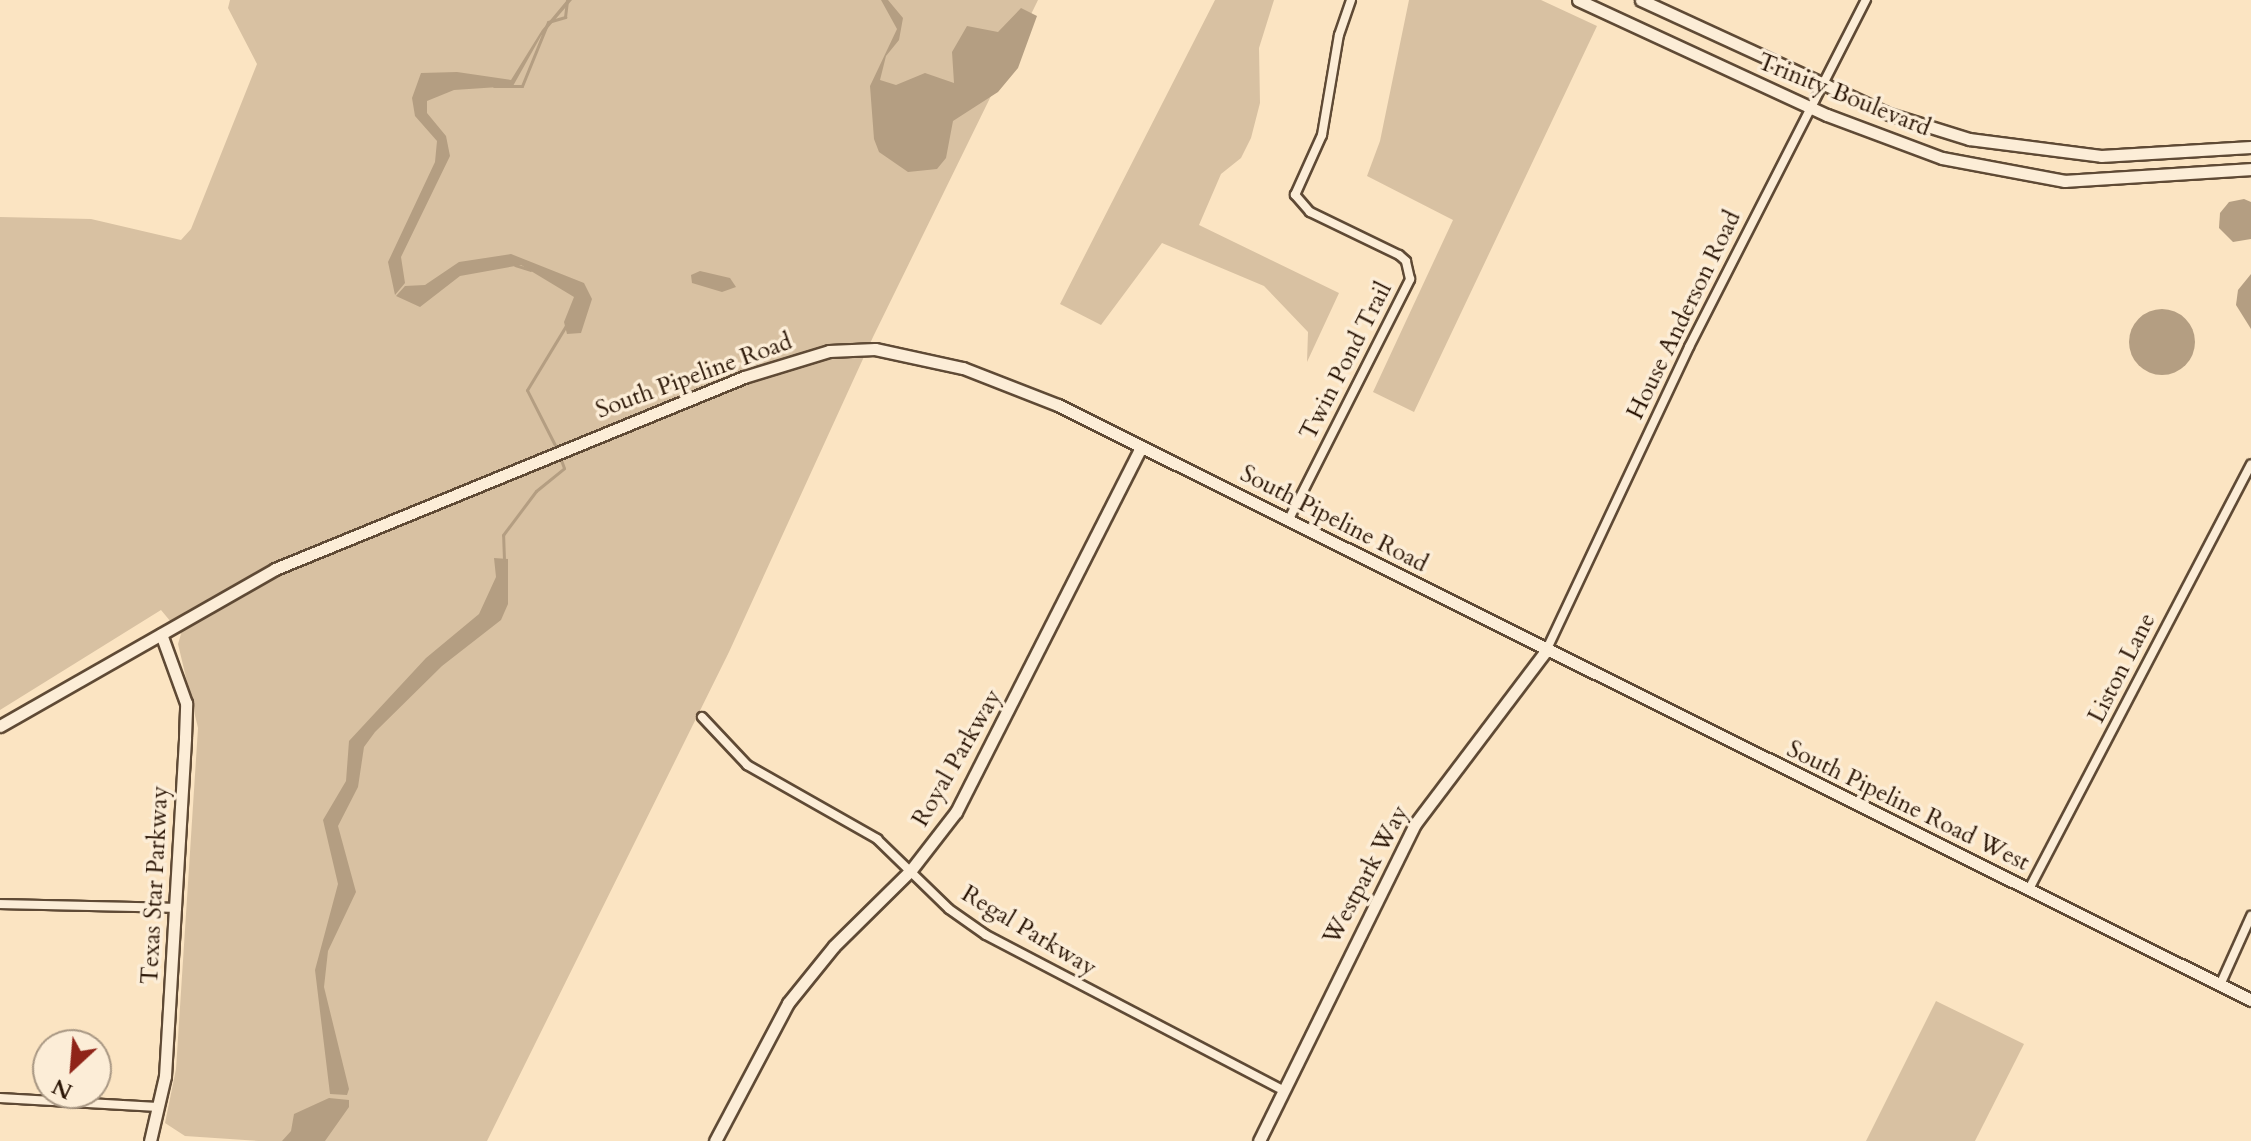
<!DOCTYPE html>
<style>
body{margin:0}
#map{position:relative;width:2251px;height:1141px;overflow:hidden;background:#fbe4c2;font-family:Cardo,serif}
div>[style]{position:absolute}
.green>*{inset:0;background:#d8c1a2}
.water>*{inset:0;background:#b49e82}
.round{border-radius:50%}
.stream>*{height:3px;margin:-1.5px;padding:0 1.5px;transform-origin:1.5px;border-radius:1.5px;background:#b49e82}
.roads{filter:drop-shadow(2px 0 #5f4a35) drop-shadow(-2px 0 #5f4a35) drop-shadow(0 2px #5f4a35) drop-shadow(0 -2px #5f4a35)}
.street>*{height:8px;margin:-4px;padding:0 4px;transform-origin:4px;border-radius:4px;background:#fcedd7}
.secondary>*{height:11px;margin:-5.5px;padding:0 5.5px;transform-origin:5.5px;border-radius:5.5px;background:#fcedd7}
span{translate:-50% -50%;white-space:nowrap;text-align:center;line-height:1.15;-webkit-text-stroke:7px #fcedd7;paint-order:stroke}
.street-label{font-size:24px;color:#2b1606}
.north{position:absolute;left:32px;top:1029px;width:80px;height:80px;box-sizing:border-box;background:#fcedd7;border:2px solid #a89783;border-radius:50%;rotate:206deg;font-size:22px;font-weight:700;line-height:32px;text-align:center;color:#2b1606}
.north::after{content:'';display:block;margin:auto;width:28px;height:36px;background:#8f2418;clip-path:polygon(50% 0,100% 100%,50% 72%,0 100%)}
</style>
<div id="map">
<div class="green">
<div style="clip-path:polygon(230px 0,1038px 0,873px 337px,729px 652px,487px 1141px,259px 1141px,185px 1136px,165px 1123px,176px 1069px,198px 728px,178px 644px,181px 634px,161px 610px,0 710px,0 217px,91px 219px,181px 240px,191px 229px,257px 64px,228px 8px)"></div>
<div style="clip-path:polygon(1215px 0,1274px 0,1259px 48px,1260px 103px,1251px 138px,1241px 158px,1221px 174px,1199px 225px,1339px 293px,1307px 362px,1308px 332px,1264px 286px,1162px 243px,1101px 325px,1060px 304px)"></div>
<div style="clip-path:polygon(1409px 0,1541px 0,1597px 26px,1414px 412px,1373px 392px,1453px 220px,1367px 176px,1380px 141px)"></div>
<div style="clip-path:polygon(1936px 1001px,2024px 1044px,1975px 1141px,1866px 1141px)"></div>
</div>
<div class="water">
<div style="clip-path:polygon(567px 0,572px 0,541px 36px,513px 86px,454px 90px,427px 101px,427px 113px,446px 136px,450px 156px,401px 257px,405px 283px,395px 295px,388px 262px,435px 162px,437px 141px,415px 116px,412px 98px,421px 73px,457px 72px,511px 80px,542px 30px)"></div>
<div style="clip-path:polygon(881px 0,888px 0,903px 18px,899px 40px,886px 56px,880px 80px,896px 85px,925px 73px,954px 83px,952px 52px,967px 26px,998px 32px,1021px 8px,1037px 16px,1018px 68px,998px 92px,953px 121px,946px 158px,937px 169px,908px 172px,879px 152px,874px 139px,870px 86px,897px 29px)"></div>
<div style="clip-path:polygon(2244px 199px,2251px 202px,2251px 239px,2233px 242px,2219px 228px,2220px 213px,2229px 202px)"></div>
<div style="clip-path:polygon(511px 254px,584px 283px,592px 299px,581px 333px,567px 334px,564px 322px,574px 297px,521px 265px,460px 276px,420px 307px,396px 296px,405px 286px,425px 285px,459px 262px)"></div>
<div style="clip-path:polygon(700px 271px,730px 278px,736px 287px,722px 292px,692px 283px,691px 275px)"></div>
<div style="clip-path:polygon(2251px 274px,2251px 329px,2236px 305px,2238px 290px)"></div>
<div class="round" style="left:2129px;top:309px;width:66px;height:66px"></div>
<div style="clip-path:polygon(494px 558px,508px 559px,508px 604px,501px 620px,442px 666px,375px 732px,364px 747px,358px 787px,338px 826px,356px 892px,328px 951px,324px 987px,349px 1089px,347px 1095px,330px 1094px,315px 970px,338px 884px,323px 820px,346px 781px,349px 741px,426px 658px,479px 614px,496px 577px)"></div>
<div style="clip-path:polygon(329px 1098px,349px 1100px,349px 1107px,325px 1141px,282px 1141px,291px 1131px,294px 1114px)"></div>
</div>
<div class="stream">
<div style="left:494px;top:86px;width:28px"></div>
<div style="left:522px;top:86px;width:69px;rotate:-67.9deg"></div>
<div style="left:548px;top:22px;width:18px;rotate:-16deg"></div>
<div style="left:565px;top:17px;width:17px;rotate:-83deg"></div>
<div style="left:515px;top:265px;width:16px;rotate:18deg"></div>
<div style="left:557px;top:449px;width:66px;rotate:-117deg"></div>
<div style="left:527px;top:390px;width:77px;rotate:-58.8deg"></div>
<div style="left:504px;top:560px;width:25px;rotate:-92deg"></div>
<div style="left:503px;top:535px;width:55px;rotate:-53.1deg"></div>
<div style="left:536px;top:491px;width:36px;rotate:-39deg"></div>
<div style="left:564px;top:468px;width:12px;rotate:-110deg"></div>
</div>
<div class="roads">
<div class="street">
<div style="left:1288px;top:521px;width:271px;rotate:-63.2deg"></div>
<div style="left:1410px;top:279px;width:18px;rotate:-103deg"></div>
<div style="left:1406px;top:261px;width:9px;rotate:-139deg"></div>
<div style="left:1399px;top:255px;width:99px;rotate:-154.2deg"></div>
<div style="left:1310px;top:212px;width:23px;rotate:-131deg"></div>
<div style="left:1295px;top:195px;width:66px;rotate:-65.8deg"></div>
<div style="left:1322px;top:135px;width:101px;rotate:-80.4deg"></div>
<div style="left:1339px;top:35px;width:37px;rotate:-71deg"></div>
<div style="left:1546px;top:651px;width:336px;rotate:-64.8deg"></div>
<div style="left:1689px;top:347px;width:390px;rotate:-63deg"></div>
<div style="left:702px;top:717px;width:66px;rotate:46.8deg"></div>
<div style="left:747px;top:765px;width:150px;rotate:29.6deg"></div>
<div style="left:877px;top:839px;width:100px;rotate:44.2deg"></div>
<div style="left:949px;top:909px;width:45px;rotate:35.1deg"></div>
<div style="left:986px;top:935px;width:335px;rotate:27.6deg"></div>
<div style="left:2029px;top:889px;width:479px;rotate:-62.4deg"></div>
<div style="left:0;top:904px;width:177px;rotate:1.3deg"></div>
<div style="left:2220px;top:985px;width:76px;rotate:-65.8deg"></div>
<div style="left:0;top:1098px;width:158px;rotate:3.3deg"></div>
</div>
<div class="secondary">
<div style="left:1578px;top:0;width:274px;rotate:24.8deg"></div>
<div style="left:1827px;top:115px;width:123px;rotate:20.5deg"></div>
<div style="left:1942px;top:158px;width:125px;rotate:10.6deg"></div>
<div style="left:2065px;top:181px;width:186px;rotate:-3.7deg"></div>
<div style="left:1641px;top:0;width:273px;rotate:24.7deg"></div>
<div style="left:1889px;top:114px;width:84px;rotate:17.4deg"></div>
<div style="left:1969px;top:139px;width:133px;rotate:7.3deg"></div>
<div style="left:2101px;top:156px;width:150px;rotate:-3.4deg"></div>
<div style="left:0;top:726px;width:317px;rotate:-29.7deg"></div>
<div style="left:275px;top:569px;width:507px;rotate:-22.26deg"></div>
<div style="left:744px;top:377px;width:89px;rotate:-17deg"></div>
<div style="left:829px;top:351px;width:46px;rotate:-2.5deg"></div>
<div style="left:875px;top:349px;width:90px;rotate:12.2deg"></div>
<div style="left:963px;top:368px;width:102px;rotate:21.3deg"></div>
<div style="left:1058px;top:405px;width:1333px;rotate:26.51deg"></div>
<div style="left:150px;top:1141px;width:67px;rotate:-77deg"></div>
<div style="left:165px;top:1076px;width:339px;rotate:-86.6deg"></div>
<div style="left:185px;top:738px;width:35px;rotate:-88deg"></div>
<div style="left:186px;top:703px;width:73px;rotate:-109.9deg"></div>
<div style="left:715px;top:1141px;width:156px;rotate:-62.1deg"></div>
<div style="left:788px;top:1003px;width:73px;rotate:-51.1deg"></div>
<div style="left:834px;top:946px;width:108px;rotate:-44.6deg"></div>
<div style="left:911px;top:870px;width:73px;rotate:-52.2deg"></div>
<div style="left:956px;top:812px;width:409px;rotate:-63.1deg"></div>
<div style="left:1259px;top:1141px;width:353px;rotate:-63.8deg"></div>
<div style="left:1415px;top:824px;width:217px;rotate:-52.9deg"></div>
</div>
</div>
<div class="street-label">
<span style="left:1844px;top:95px;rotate:22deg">Trinity Boulevard</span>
<span style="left:1684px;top:315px;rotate:-64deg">House Anderson Road</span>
<span style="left:1346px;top:361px;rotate:-63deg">Twin Pond Trail</span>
<span style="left:694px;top:376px;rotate:-20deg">South Pipeline Road</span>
<span style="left:1334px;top:519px;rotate:27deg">South Pipeline Road</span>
<span style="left:2122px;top:668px;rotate:-63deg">Liston Lane</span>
<span style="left:957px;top:758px;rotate:-60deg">Royal Parkway</span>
<span style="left:1908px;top:806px;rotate:26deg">South Pipeline Road West</span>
<span style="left:1366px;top:875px;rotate:-62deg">Westpark Way</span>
<span style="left:155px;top:885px;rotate:-87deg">Texas Star Parkway</span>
<span style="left:1029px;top:931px;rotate:31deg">Regal Parkway</span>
</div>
<div class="north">N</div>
</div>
